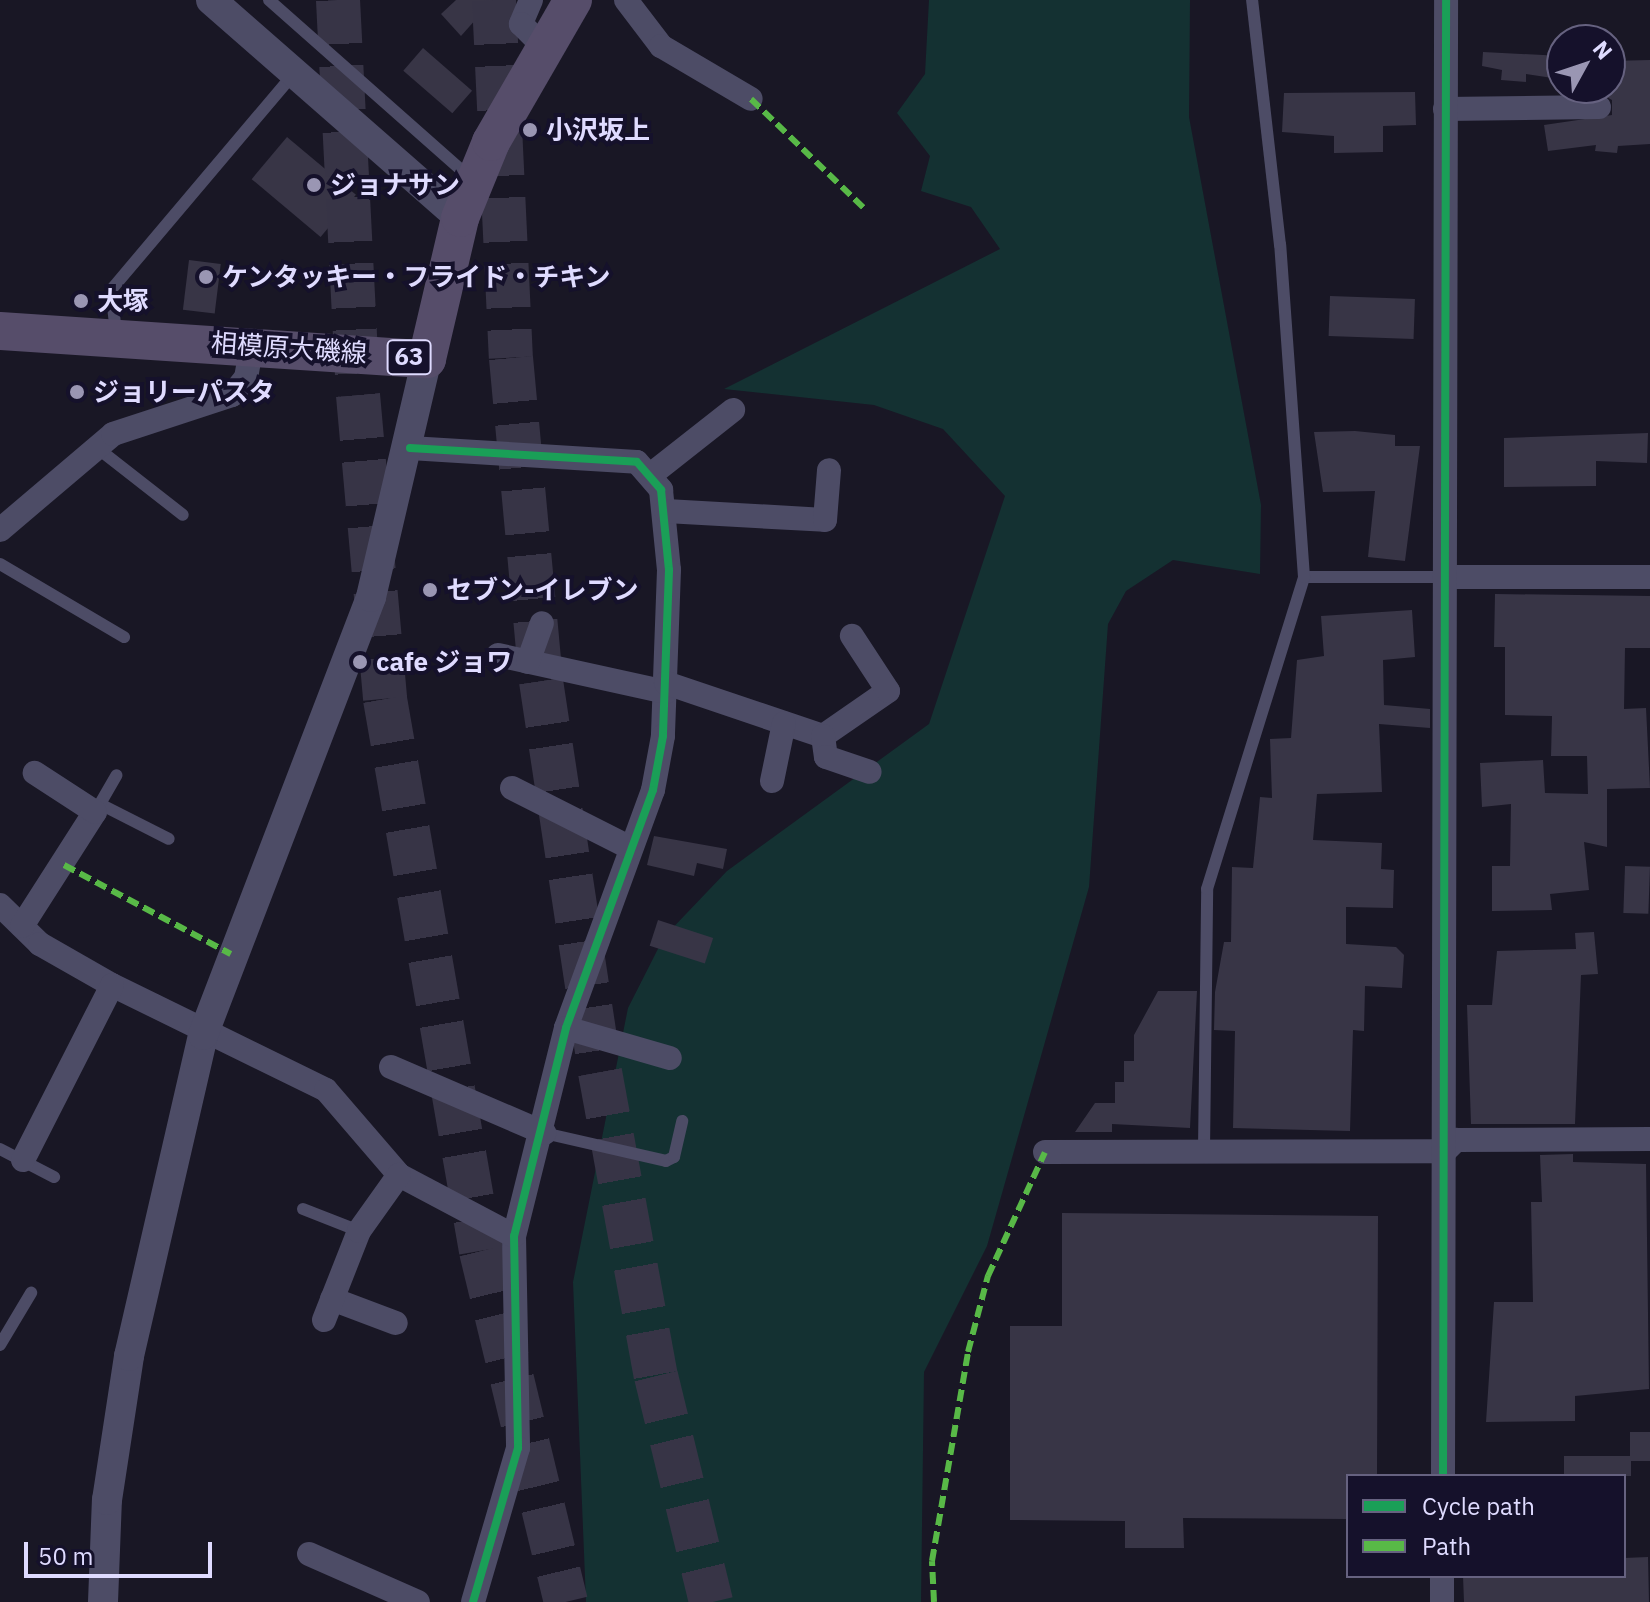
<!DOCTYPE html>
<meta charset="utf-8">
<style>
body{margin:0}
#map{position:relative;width:1650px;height:1602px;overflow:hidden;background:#191725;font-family:"IBM Plex Sans","Noto Sans JP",sans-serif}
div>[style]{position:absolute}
.green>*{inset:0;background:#143132}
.building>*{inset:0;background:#383546;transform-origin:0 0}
.motorway-tunnel>*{height:44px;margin-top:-22px;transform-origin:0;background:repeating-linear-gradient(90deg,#373446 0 44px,transparent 0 66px)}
.service>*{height:12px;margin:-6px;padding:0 6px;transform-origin:6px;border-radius:6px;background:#4d4c66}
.minor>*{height:24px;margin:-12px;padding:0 12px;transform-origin:12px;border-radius:12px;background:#4d4c66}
.tertiary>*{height:30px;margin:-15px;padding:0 15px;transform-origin:15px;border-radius:15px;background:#4d4c66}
.primary>*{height:38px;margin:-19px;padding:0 19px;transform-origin:19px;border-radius:19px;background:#564d6a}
.quiet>*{height:6px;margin-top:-3px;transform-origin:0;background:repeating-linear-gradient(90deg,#58b947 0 12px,transparent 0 18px)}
.cycleway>*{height:8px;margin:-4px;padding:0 4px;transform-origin:4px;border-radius:4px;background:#1a9f57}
.dots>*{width:22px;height:22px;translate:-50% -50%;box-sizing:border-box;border:4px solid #15112b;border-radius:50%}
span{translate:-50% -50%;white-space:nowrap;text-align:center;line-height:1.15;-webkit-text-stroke:8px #15112b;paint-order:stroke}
.shield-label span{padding:2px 6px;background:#15112b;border:2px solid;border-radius:6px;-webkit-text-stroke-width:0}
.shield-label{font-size:24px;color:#dfdbff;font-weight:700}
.poi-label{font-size:26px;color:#dfdbff;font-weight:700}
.left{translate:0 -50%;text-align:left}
.street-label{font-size:26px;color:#dfdbff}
.legend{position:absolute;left:1346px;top:1474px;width:280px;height:104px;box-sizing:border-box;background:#15112b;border:2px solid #666280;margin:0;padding:10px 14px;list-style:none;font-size:24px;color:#dfdbff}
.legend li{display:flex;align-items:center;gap:16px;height:40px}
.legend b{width:40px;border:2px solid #666280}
.north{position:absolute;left:1546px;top:24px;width:80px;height:80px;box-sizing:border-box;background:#15112b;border:2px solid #666280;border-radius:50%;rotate:50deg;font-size:22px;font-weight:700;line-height:32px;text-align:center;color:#dfdbff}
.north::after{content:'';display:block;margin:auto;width:28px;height:36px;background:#9a96b3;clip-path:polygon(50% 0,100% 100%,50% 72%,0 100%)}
.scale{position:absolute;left:24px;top:1542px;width:188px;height:36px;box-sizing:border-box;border:4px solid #dfdbff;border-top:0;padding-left:10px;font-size:24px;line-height:28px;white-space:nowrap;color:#dfdbff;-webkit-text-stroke:6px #15112b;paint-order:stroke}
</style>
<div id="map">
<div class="green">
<div style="clip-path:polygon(929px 0,1190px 0,1189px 117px,1261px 505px,1260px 574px,1173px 560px,1126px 591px,1108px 624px,1089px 887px,987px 1246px,924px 1372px,921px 1602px,586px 1602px,573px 1282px,628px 1008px,664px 937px,727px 871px,929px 724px,1005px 496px,943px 429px,874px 405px,724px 389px,1000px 249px,971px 207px,921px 191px,930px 156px,897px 113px,925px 74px)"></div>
</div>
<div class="building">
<div style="clip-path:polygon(456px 0,493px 0,461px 36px,441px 14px)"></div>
<div style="left:423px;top:48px;width:65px;height:30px;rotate:41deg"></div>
<div style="clip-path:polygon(1483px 52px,1562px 56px,1559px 79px,1526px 74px,1526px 82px,1501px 80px,1502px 70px,1482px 66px)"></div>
<div style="clip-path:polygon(1650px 60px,1650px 144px,1618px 146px,1617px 153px,1595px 151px,1596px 145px,1548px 151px,1544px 125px,1612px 115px,1612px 100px,1598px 92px,1610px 88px,1610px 61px)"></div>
<div style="clip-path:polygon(1415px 92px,1416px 125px,1383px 126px,1383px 152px,1334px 153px,1334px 136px,1282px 132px,1284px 93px)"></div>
<div style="left:287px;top:137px;width:90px;height:55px;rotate:40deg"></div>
<div style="left:189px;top:260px;width:32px;height:50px;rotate:7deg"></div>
<div style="left:1330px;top:296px;width:85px;height:40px;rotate:2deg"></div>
<div style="clip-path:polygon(1355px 431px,1395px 435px,1395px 446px,1420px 446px,1405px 561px,1368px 557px,1375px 491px,1323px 492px,1314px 432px)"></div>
<div style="clip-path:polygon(1648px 433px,1647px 463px,1596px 461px,1596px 486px,1504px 487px,1504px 438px)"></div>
<div style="clip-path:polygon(1495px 594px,1650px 596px,1650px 648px,1625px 648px,1624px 709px,1646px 708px,1650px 788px,1607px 789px,1607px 847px,1584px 842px,1589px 890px,1550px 894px,1552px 910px,1492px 911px,1492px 866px,1510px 866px,1511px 804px,1482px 807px,1480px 763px,1543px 760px,1545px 793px,1588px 794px,1587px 756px,1551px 756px,1552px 716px,1505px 715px,1505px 647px,1494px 647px)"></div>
<div style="clip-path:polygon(1412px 610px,1415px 657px,1383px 660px,1384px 705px,1430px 709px,1430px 728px,1379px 724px,1382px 792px,1317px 794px,1313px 840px,1382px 843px,1381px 869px,1394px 870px,1393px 908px,1346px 907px,1346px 944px,1396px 947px,1404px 955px,1402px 988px,1365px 986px,1364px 1031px,1353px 1030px,1350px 1131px,1233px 1128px,1235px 1031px,1214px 1030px,1215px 992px,1224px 942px,1231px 942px,1232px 867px,1253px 868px,1260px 797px,1272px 798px,1270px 739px,1291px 738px,1297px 660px,1324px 656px,1321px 616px)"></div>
<div style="clip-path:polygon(654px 836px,727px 849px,723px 869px,697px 863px,694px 876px,647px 865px)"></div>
<div style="left:1625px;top:866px;width:25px;height:47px;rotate:2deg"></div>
<div style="left:658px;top:920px;width:58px;height:27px;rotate:18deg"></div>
<div style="clip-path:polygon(1594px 932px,1598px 974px,1581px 975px,1575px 1124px,1471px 1124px,1467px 1005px,1492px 1005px,1497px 951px,1576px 949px,1575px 933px)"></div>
<div style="clip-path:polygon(1158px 991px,1197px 991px,1190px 1128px,1112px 1124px,1112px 1132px,1075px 1132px,1095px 1103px,1115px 1103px,1115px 1082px,1124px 1082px,1124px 1061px,1134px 1061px,1134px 1035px)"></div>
<div style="clip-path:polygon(1573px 1154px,1573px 1162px,1646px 1164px,1649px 1389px,1575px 1396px,1575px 1421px,1486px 1422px,1494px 1302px,1533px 1302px,1531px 1202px,1542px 1202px,1540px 1155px)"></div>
<div style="clip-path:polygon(1062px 1213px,1378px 1216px,1377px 1476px,1348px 1476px,1348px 1519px,1183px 1518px,1184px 1548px,1125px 1548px,1125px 1521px,1010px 1520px,1010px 1326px,1062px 1326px)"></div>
<div style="left:1630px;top:1432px;width:20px;height:29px"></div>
<div style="left:1631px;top:1456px;width:20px;height:67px;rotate:90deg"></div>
<div style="clip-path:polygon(1648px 1557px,1649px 1602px,1464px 1602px,1463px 1576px,1624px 1576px,1624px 1558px)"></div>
</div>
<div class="motorway-tunnel">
<div style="left:338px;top:0;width:396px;rotate:87.1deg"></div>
<div style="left:358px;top:395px;width:305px;rotate:84.9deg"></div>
<div style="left:385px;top:699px;width:560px;rotate:80.13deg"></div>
<div style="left:481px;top:1251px;width:361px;rotate:76.4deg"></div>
<div style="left:494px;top:0;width:358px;rotate:87.3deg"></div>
<div style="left:511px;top:358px;width:324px;rotate:84.7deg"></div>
<div style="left:541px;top:681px;width:395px;rotate:81.4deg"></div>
<div style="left:600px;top:1072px;width:309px;rotate:79.6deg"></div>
<div style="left:656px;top:1376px;width:233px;rotate:76.3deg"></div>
</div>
<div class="service">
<div style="left:269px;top:0;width:268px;rotate:41.5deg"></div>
<div style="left:116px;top:332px;width:42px;rotate:-96.8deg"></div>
<div style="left:111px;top:290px;width:282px;rotate:-49.8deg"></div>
<div style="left:96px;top:447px;width:110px;rotate:38deg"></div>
<div style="left:0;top:564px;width:144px;rotate:30.5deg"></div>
<div style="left:1304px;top:577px;width:142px"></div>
<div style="left:100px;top:804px;width:77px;rotate:26.9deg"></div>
<div style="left:97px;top:809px;width:39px;rotate:-60deg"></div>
<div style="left:544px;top:1133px;width:125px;rotate:12.9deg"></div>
<div style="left:666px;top:1161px;width:9px;rotate:-27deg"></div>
<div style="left:674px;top:1157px;width:37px;rotate:-77deg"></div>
<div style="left:0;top:1149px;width:61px;rotate:27.4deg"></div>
<div style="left:1204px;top:1150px;width:261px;rotate:-89.3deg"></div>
<div style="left:1207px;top:889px;width:327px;rotate:-72.7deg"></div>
<div style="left:1304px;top:577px;width:333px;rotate:-94.1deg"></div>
<div style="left:1280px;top:245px;width:247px;rotate:-96.5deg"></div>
<div style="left:303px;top:1209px;width:60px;rotate:21.4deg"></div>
<div style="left:0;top:1345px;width:61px;rotate:-59.2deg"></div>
</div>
<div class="minor">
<div style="left:531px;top:0;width:26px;rotate:113deg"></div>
<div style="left:521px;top:24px;width:34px;rotate:45deg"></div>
<div style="left:626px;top:0;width:58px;rotate:52.7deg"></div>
<div style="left:661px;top:46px;width:104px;rotate:30.5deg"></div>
<div style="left:1445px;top:109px;width:154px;rotate:-0.7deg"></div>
<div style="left:410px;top:448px;width:227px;rotate:3.5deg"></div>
<div style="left:637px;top:462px;width:37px;rotate:49deg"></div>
<div style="left:661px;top:490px;width:80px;rotate:84.3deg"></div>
<div style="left:669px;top:570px;width:166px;rotate:92.1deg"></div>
<div style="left:663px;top:736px;width:55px;rotate:100.5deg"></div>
<div style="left:653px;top:790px;width:253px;rotate:110.1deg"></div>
<div style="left:566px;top:1028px;width:214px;rotate:104deg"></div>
<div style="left:514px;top:1236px;width:212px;rotate:88.9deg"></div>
<div style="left:518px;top:1448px;width:160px;rotate:106.3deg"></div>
<div style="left:653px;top:473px;width:102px;rotate:-38.2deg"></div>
<div style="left:666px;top:511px;width:159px;rotate:3.2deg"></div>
<div style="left:825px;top:520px;width:50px;rotate:-85.4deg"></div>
<div style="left:0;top:530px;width:148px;rotate:-40.3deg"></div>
<div style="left:113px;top:434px;width:125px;rotate:-18.1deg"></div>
<div style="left:232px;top:395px;width:22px;rotate:-51deg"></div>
<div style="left:246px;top:378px;width:36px;rotate:-80deg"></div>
<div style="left:1446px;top:577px;width:204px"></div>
<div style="left:498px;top:655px;width:172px;rotate:12.4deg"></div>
<div style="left:528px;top:662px;width:41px;rotate:-70.3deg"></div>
<div style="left:666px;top:683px;width:166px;rotate:18.7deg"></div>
<div style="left:823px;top:736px;width:79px;rotate:-34.7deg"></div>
<div style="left:888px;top:691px;width:66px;rotate:-123.2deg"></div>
<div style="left:823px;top:736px;width:21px;rotate:82deg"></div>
<div style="left:826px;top:757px;width:46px;rotate:18.8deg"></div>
<div style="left:772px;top:781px;width:59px;rotate:-78.3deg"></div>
<div style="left:512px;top:788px;width:133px;rotate:26.8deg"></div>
<div style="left:0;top:905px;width:56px;rotate:44.3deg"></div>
<div style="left:40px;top:944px;width:83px;rotate:29.7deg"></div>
<div style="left:112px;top:985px;width:238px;rotate:26.1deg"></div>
<div style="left:326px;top:1090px;width:112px;rotate:49.3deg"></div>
<div style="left:399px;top:1175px;width:130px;rotate:27.9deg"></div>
<div style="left:22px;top:926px;width:135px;rotate:-57.4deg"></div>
<div style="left:95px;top:812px;width:72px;rotate:-147deg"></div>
<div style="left:566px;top:1028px;width:108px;rotate:16.1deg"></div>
<div style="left:391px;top:1067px;width:167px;rotate:23.3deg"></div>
<div style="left:1045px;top:1152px;width:400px;rotate:-0.1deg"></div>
<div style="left:1445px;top:1151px;width:16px;rotate:-45deg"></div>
<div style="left:1456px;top:1140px;width:194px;rotate:-0.3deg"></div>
<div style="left:23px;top:1160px;width:196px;rotate:-63deg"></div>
<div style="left:332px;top:1299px;width:68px;rotate:20.6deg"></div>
<div style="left:324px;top:1320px;width:96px;rotate:-68.5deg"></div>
<div style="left:359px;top:1231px;width:69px;rotate:-54.5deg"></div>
<div style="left:1443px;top:1476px;width:1476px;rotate:-89.88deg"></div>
<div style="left:309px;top:1554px;width:119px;rotate:23.8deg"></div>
<div style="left:1442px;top:1602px;width:26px;rotate:-90deg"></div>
</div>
<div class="tertiary">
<div style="left:211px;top:0;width:331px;rotate:41.2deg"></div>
<div style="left:103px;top:1602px;width:102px;rotate:-87.8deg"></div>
<div style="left:107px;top:1500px;width:146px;rotate:-81.3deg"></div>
<div style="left:129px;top:1356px;width:329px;rotate:-77deg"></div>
<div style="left:203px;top:1035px;width:469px;rotate:-69deg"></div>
<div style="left:371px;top:597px;width:244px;rotate:-76.8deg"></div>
</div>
<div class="primary">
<div style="left:0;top:331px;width:428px;rotate:3.8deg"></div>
<div style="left:427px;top:359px;width:145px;rotate:-76.8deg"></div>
<div style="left:460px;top:218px;width:82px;rotate:-67.8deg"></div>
<div style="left:491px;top:142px;width:164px;rotate:-60deg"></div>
</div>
<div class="quiet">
<div style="left:751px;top:99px;width:156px;rotate:44deg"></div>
<div style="left:64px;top:865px;width:189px;rotate:28.1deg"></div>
<div style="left:934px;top:1602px;width:41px;rotate:-92.8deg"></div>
<div style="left:932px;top:1561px;width:212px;rotate:-80.2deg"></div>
<div style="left:968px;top:1352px;width:79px;rotate:-75.3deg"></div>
<div style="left:988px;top:1276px;width:136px;rotate:-65.3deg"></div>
</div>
<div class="cycleway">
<div style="left:410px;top:448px;width:227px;rotate:3.5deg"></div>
<div style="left:637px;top:462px;width:37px;rotate:49deg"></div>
<div style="left:661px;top:490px;width:80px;rotate:84.3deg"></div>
<div style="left:669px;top:570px;width:166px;rotate:92.1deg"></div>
<div style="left:663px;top:736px;width:55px;rotate:100.5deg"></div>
<div style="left:653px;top:790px;width:253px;rotate:110.1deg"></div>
<div style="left:566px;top:1028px;width:214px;rotate:104deg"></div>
<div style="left:514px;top:1236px;width:212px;rotate:88.9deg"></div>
<div style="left:518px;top:1448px;width:160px;rotate:106.3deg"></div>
<div style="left:1443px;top:1476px;width:1476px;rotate:-89.88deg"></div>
</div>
<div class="dots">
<div style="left:530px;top:130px;background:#9a96b3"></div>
<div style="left:314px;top:185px;background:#9a96b3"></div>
<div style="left:206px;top:277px;background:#9a96b3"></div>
<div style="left:81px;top:301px;background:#9a96b3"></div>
<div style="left:77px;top:392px;background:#9a96b3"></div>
<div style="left:430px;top:590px;background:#9a96b3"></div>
<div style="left:360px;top:662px;background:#9a96b3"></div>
</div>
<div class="shield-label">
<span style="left:409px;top:357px">63</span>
</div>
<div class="poi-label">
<span class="left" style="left:546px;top:130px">小沢坂上</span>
<span class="left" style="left:330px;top:185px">ジョナサン</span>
<span class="left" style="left:222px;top:277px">ケンタッキー・フライド・チキン</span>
<span class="left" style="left:97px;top:301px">大塚</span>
<span class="left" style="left:93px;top:392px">ジョリーパスタ</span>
<span class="left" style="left:446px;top:590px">セブン-イレブン</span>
<span class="left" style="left:376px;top:662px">cafe ジョワ</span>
</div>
<div class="street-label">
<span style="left:289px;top:348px;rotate:4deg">相模原大磯線</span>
</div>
<ul class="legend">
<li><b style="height:10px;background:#1a9f57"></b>Cycle path</li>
<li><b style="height:10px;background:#58b947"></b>Path</li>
</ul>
<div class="north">N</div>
<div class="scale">50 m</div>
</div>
